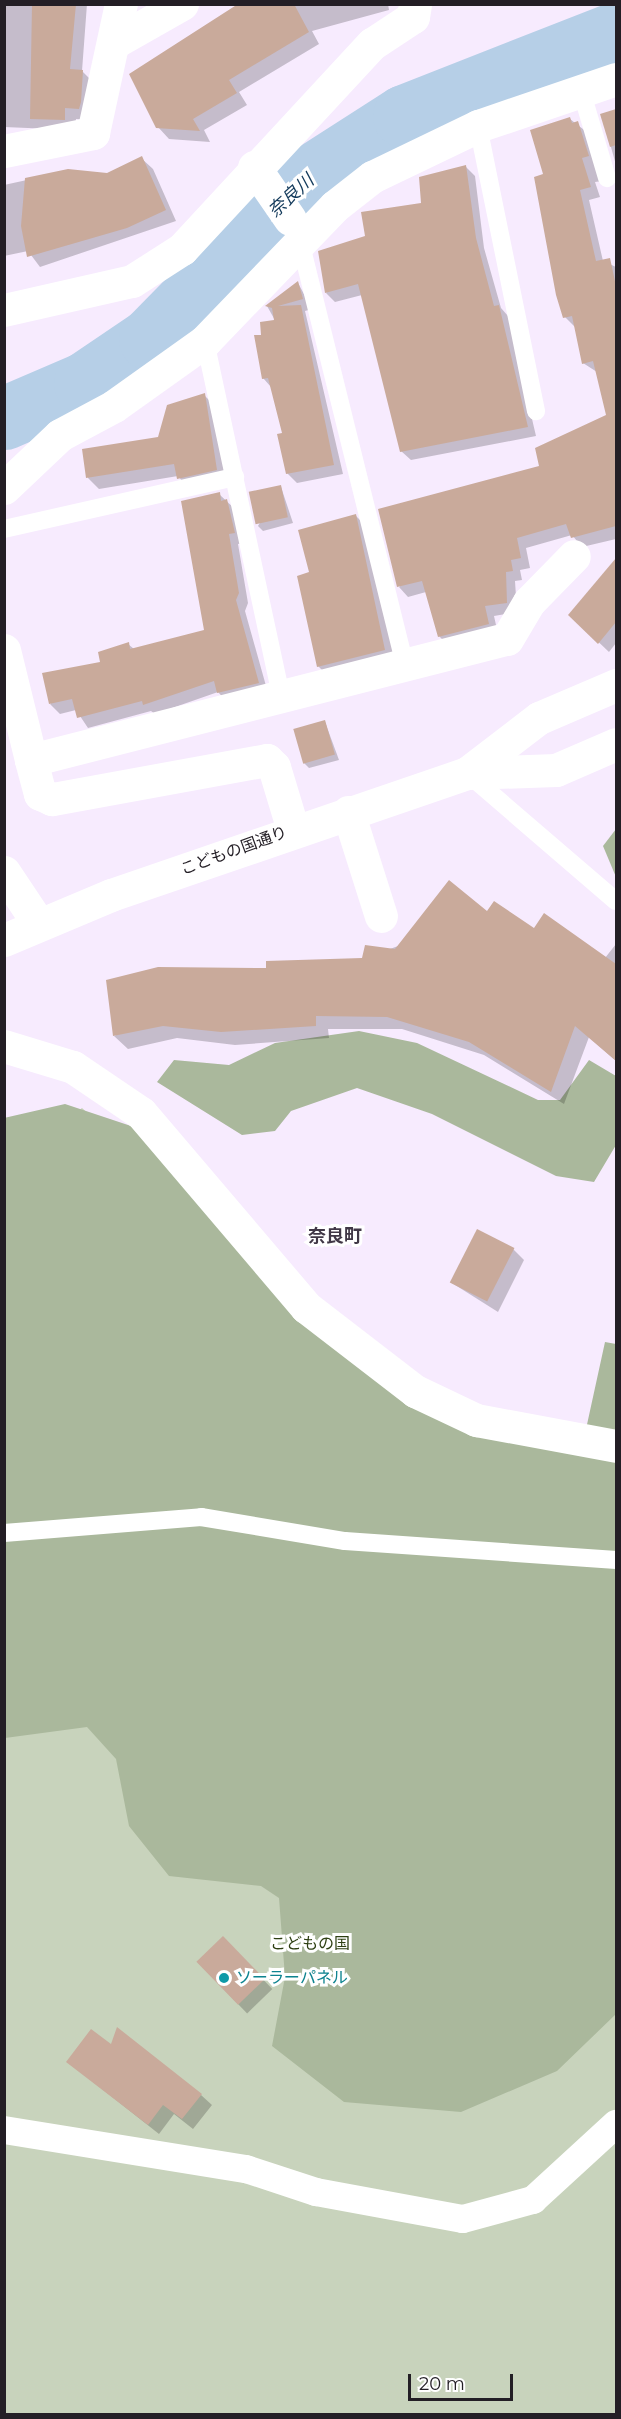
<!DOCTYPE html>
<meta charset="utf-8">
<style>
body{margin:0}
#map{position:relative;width:621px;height:2419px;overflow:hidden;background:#f7ebfe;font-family:Montserrat,"Noto Sans JP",sans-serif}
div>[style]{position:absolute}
.green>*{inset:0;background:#c8d3bc}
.forest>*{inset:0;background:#aab89c}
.water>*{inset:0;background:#b6cfe7}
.shadow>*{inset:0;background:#0003;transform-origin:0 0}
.river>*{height:63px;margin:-31.5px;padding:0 31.5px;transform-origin:31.5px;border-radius:31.5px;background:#b6cfe7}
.building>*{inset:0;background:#c9aa9b;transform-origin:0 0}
.service>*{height:18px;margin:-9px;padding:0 9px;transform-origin:9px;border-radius:9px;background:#fff}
.pedestrian>*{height:28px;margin:-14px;padding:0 14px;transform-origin:14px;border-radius:14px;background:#fff}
.minor>*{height:33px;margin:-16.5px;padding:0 16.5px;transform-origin:16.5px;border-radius:16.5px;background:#fff}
.tertiary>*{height:33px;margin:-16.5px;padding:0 16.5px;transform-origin:16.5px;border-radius:16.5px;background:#fff}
.secondary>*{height:33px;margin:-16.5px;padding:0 16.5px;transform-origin:16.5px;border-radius:16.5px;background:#fff}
.dots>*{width:16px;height:16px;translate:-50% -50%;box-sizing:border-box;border:3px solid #fff;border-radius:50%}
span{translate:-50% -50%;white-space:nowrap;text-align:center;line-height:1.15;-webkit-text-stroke:6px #fff;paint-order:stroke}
.street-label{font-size:16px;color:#231e25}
.park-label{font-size:16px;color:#2e4013}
.culture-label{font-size:16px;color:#0d838f}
.left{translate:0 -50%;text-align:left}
.water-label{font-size:18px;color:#133a5b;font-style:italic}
.neighbourhood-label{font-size:18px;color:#403746;font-weight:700}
.frame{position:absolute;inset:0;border:6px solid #231e25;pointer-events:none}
.scale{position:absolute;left:408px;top:2374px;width:105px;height:27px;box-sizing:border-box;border:3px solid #231e25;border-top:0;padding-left:8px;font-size:18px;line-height:21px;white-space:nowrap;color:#231e25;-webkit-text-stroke:4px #fff;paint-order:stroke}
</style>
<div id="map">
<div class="green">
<div style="clip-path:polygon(82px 1108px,188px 1202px,287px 1324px,616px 1473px,616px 2414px,5px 2414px,5px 1168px)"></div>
</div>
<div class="forest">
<div style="clip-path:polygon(616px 829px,616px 877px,603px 846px)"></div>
<div style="clip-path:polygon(359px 1031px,417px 1043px,538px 1100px,560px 1100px,589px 1060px,616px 1076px,616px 1145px,594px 1182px,556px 1176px,432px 1114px,357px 1088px,291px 1111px,275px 1131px,242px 1135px,157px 1082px,174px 1060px,229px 1065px,275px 1043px)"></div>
<div style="clip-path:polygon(65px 1104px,137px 1128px,414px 1399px,581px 1452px,605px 1342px,616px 1344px,616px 2014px,557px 2071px,461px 2112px,344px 2102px,272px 2046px,285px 1977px,279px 1898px,261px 1886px,169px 1876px,129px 1826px,116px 1759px,87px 1727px,5px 1738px,4px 1118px)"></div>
</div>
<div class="water">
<div style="clip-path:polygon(198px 282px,209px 299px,133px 364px,5px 435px,5px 409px,127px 345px)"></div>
</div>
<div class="shadow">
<div style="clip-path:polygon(4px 4px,87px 4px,82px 71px,94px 83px,90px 120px,76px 119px,75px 130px,4px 127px)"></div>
<div style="clip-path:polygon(252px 4px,388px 4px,389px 10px,312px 31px,319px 44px,239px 92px,247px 105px,204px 130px,210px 142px,169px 139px,158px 127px)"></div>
<div style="clip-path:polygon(616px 110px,616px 165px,602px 115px)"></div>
<div style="clip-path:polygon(570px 119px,588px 133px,602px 181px,595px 182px,600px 197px,589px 200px,603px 261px,616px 267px,616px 539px,582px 547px,572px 535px,526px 548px,530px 568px,520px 570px,522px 580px,515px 581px,517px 612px,494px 616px,498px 634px,449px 646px,439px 636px,426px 592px,408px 597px,399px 587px,608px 416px,597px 372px,583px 363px,575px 327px,565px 317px,545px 176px)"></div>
<div style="clip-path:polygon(141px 158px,153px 169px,176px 221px,40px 267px,28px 251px,4px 256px,4px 185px,68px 171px,108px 175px)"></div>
<div style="clip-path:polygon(466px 167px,475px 176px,484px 248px,501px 308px,508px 316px,536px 436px,411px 460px,401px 451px,362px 295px,335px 302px,326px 293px,367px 237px,422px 204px)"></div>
<div style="clip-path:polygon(298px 283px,312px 309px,305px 311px,343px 474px,297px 483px,287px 473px,284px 434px,271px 387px,263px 378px,262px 336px,276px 322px,267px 306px)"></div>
<div style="clip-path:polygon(204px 395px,215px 406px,227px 481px,189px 489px,178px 476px,99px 489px,88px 478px,84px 451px,159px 438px)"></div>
<div style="clip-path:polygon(281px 487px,293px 523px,263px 531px,258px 526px)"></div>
<div style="clip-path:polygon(219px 494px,237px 511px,244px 543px,238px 544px,248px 603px,245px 611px,268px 693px,228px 703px,218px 692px,155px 714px,151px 711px,88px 728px,76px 710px,60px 714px,50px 704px,128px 644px,134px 649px,206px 631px)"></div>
<div style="clip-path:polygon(356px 516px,367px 527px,395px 661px,329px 677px,318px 666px)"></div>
<div style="clip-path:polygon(616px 561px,616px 643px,609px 652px,570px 615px)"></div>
<div style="clip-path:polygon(325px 722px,339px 760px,309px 768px,304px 763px)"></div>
<div style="clip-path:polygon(487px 913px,605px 958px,616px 944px,616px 1061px,589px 1037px,564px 1104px,484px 1055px,402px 1029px,328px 1029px,329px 1038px,235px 1045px,177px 1038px,128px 1049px,114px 1036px,267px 969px,363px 959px)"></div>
<div style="clip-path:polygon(513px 1249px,524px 1260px,498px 1312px,452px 1283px)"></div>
<div style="left:223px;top:1938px;width:71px;height:35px;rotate:46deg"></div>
<div style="clip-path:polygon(111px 2046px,201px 2095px,212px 2105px,193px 2129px,174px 2114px,159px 2134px,68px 2062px)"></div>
</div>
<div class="river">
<div style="left:4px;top:418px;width:88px;rotate:-23.4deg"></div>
<div style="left:85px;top:383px;width:78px;rotate:-34.1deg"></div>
<div style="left:150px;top:339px;width:227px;rotate:-45.5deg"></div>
<div style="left:309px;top:177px;width:113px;rotate:-32.7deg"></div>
<div style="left:404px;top:116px;width:228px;rotate:-21.4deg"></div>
</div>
<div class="building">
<div style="clip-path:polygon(32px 4px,76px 4px,70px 69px,83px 70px,81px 102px,79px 109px,65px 108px,65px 120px,30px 119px)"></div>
<div style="clip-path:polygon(238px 4px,294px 4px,309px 32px,229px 80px,237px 93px,193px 119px,200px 131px,156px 128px,129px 74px)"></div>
<div style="clip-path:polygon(616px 109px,616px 145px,610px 147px,600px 114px)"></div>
<div style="clip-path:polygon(570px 117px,572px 123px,578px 121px,589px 156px,582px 158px,591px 187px,580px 190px,596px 261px,610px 258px,616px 286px,616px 526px,571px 538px,566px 524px,517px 538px,521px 558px,511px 560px,513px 571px,506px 572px,507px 603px,485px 606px,489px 624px,438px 637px,422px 581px,397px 587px,378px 509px,539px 466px,535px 448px,606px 415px,593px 361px,582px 364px,572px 316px,563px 318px,556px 295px,534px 177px,543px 174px,530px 130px)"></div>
<div style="clip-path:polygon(142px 156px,166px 210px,127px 228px,27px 257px,21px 226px,25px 178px,68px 169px,107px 173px)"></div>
<div style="clip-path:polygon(466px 165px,476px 238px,494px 306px,499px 305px,528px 427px,400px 452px,358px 284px,325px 293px,318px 251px,365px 236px,361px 212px,421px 203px,419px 177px)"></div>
<div style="clip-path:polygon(298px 281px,303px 299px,278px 306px,301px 305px,334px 465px,286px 474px,277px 434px,282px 433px,268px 378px,262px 379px,254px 335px,261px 335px,260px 322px,274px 320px,272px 308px,265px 306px)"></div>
<div style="clip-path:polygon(205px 393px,217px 470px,177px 479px,174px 464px,86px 478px,82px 449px,158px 437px,167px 405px)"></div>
<div style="left:281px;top:485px;width:33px;height:33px;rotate:78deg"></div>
<div style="clip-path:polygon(220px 492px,221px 501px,227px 499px,235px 533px,229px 534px,239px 593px,236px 600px,259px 683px,217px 693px,214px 681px,143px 705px,142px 701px,77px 718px,72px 699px,49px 704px,42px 673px,100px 662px,98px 652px,129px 642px,130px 649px,204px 630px,181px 501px)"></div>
<div style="clip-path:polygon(356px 514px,385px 650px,317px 667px,297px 576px,309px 572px,298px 530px)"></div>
<div style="clip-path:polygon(616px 558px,616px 622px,598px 644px,568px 615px)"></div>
<div style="left:325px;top:720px;width:36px;height:33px;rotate:74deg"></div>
<div style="clip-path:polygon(449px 880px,487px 911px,494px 901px,534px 928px,544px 913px,616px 964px,616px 1061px,575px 1026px,551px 1092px,469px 1042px,387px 1017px,316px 1016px,316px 1026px,221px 1032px,163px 1026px,113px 1036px,106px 980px,158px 967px,266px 968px,266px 961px,362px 958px,365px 945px,395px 949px)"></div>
<div style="left:477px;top:1229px;width:42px;height:60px;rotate:27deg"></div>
<div style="left:223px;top:1936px;width:60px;height:37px;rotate:46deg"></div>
<div style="clip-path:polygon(117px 2027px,202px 2094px,182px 2119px,163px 2105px,148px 2125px,66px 2062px,91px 2029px,111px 2044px)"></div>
</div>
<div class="service">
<div style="left:581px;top:90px;width:92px;rotate:73.5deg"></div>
<div style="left:478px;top:126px;width:291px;rotate:78.5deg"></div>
<div style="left:299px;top:237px;width:442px;rotate:76.1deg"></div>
<div style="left:205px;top:341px;width:363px;rotate:77.9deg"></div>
<div style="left:4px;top:529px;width:237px;rotate:-12.7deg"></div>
<div style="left:467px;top:773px;width:196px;rotate:40.7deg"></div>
<div style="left:4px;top:1533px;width:198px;rotate:-4.6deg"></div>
<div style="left:201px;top:1517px;width:146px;rotate:9.5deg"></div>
<div style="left:345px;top:1541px;width:272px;rotate:4deg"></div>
</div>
<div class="pedestrian">
<div style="left:4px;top:2130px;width:245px;rotate:9.2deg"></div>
<div style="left:246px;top:2169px;width:74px;rotate:18.2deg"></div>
<div style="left:316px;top:2192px;width:149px;rotate:10.4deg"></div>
<div style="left:463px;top:2219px;width:73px;rotate:-15.2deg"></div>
<div style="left:533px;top:2200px;width:113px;rotate:-42.5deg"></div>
</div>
<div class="minor">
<div style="left:115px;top:42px;width:77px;rotate:-29.6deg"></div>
<div style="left:4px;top:151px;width:91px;rotate:-11.4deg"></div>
<div style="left:93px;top:133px;width:132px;rotate:-77.8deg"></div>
<div style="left:254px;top:167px;width:63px;rotate:55.3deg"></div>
<div style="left:4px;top:310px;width:131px;rotate:-12.8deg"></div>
<div style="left:132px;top:281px;width:59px;rotate:-32.6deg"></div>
<div style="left:182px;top:249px;width:280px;rotate:-47.2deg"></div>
<div style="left:372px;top:44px;width:49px;rotate:-33.4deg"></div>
<div style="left:413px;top:17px;width:13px;rotate:-81deg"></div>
<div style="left:348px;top:812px;width:109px;rotate:72.4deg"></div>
<div style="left:293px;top:830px;width:66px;rotate:-106.8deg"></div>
<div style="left:274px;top:767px;width:10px;rotate:-135deg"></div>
<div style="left:267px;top:760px;width:219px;rotate:169.7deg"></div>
<div style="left:52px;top:799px;width:13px;rotate:-157deg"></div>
<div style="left:40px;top:794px;width:35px;rotate:-105deg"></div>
<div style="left:31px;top:760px;width:491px;rotate:-14.3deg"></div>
<div style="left:507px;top:639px;width:43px;rotate:-59.3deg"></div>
<div style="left:529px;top:602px;width:64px;rotate:-45.6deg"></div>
<div style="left:4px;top:1046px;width:72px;rotate:16.9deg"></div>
<div style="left:73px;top:1067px;width:82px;rotate:34.1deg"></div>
<div style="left:141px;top:1113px;width:255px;rotate:49.6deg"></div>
<div style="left:306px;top:1307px;width:138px;rotate:37.6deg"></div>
<div style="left:415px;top:1391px;width:68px;rotate:25.4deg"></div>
<div style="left:476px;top:1420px;width:142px;rotate:10.5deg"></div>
</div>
<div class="tertiary">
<div style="left:4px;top:488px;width:77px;rotate:-43.4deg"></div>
<div style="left:60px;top:435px;width:61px;rotate:-28.2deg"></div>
<div style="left:114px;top:406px;width:112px;rotate:-35.5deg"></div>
<div style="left:205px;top:341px;width:187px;rotate:-46.1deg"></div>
<div style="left:335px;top:206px;width:47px;rotate:-38.1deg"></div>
<div style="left:372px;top:177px;width:118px;rotate:-25.7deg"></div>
<div style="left:478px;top:126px;width:146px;rotate:-18.8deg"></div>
<div style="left:4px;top:650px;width:113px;rotate:76.2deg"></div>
<div style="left:4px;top:872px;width:61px;rotate:56.3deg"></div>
</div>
<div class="secondary">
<div style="left:467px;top:773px;width:91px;rotate:-37.4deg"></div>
<div style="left:539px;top:718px;width:84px;rotate:-23.2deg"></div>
<div style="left:4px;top:940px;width:116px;rotate:-22.8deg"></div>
<div style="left:111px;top:895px;width:376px;rotate:-18.9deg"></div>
<div style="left:467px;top:773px;width:89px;rotate:-1.9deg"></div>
<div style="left:556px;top:770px;width:65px;rotate:-23.4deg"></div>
</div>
<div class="dots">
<div style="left:224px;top:1978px;background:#0f9aa8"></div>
</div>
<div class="street-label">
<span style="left:234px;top:851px;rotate:-20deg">こどもの国通り</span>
</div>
<div class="park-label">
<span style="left:310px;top:1944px">こどもの国</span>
</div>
<div class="culture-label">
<span class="left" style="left:236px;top:1978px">ソーラーパネル</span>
</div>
<div class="water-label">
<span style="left:291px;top:196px;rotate:-42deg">奈良川</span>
</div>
<div class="neighbourhood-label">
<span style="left:335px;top:1236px">奈良町</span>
</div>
<div class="frame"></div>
<div class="scale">20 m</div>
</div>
